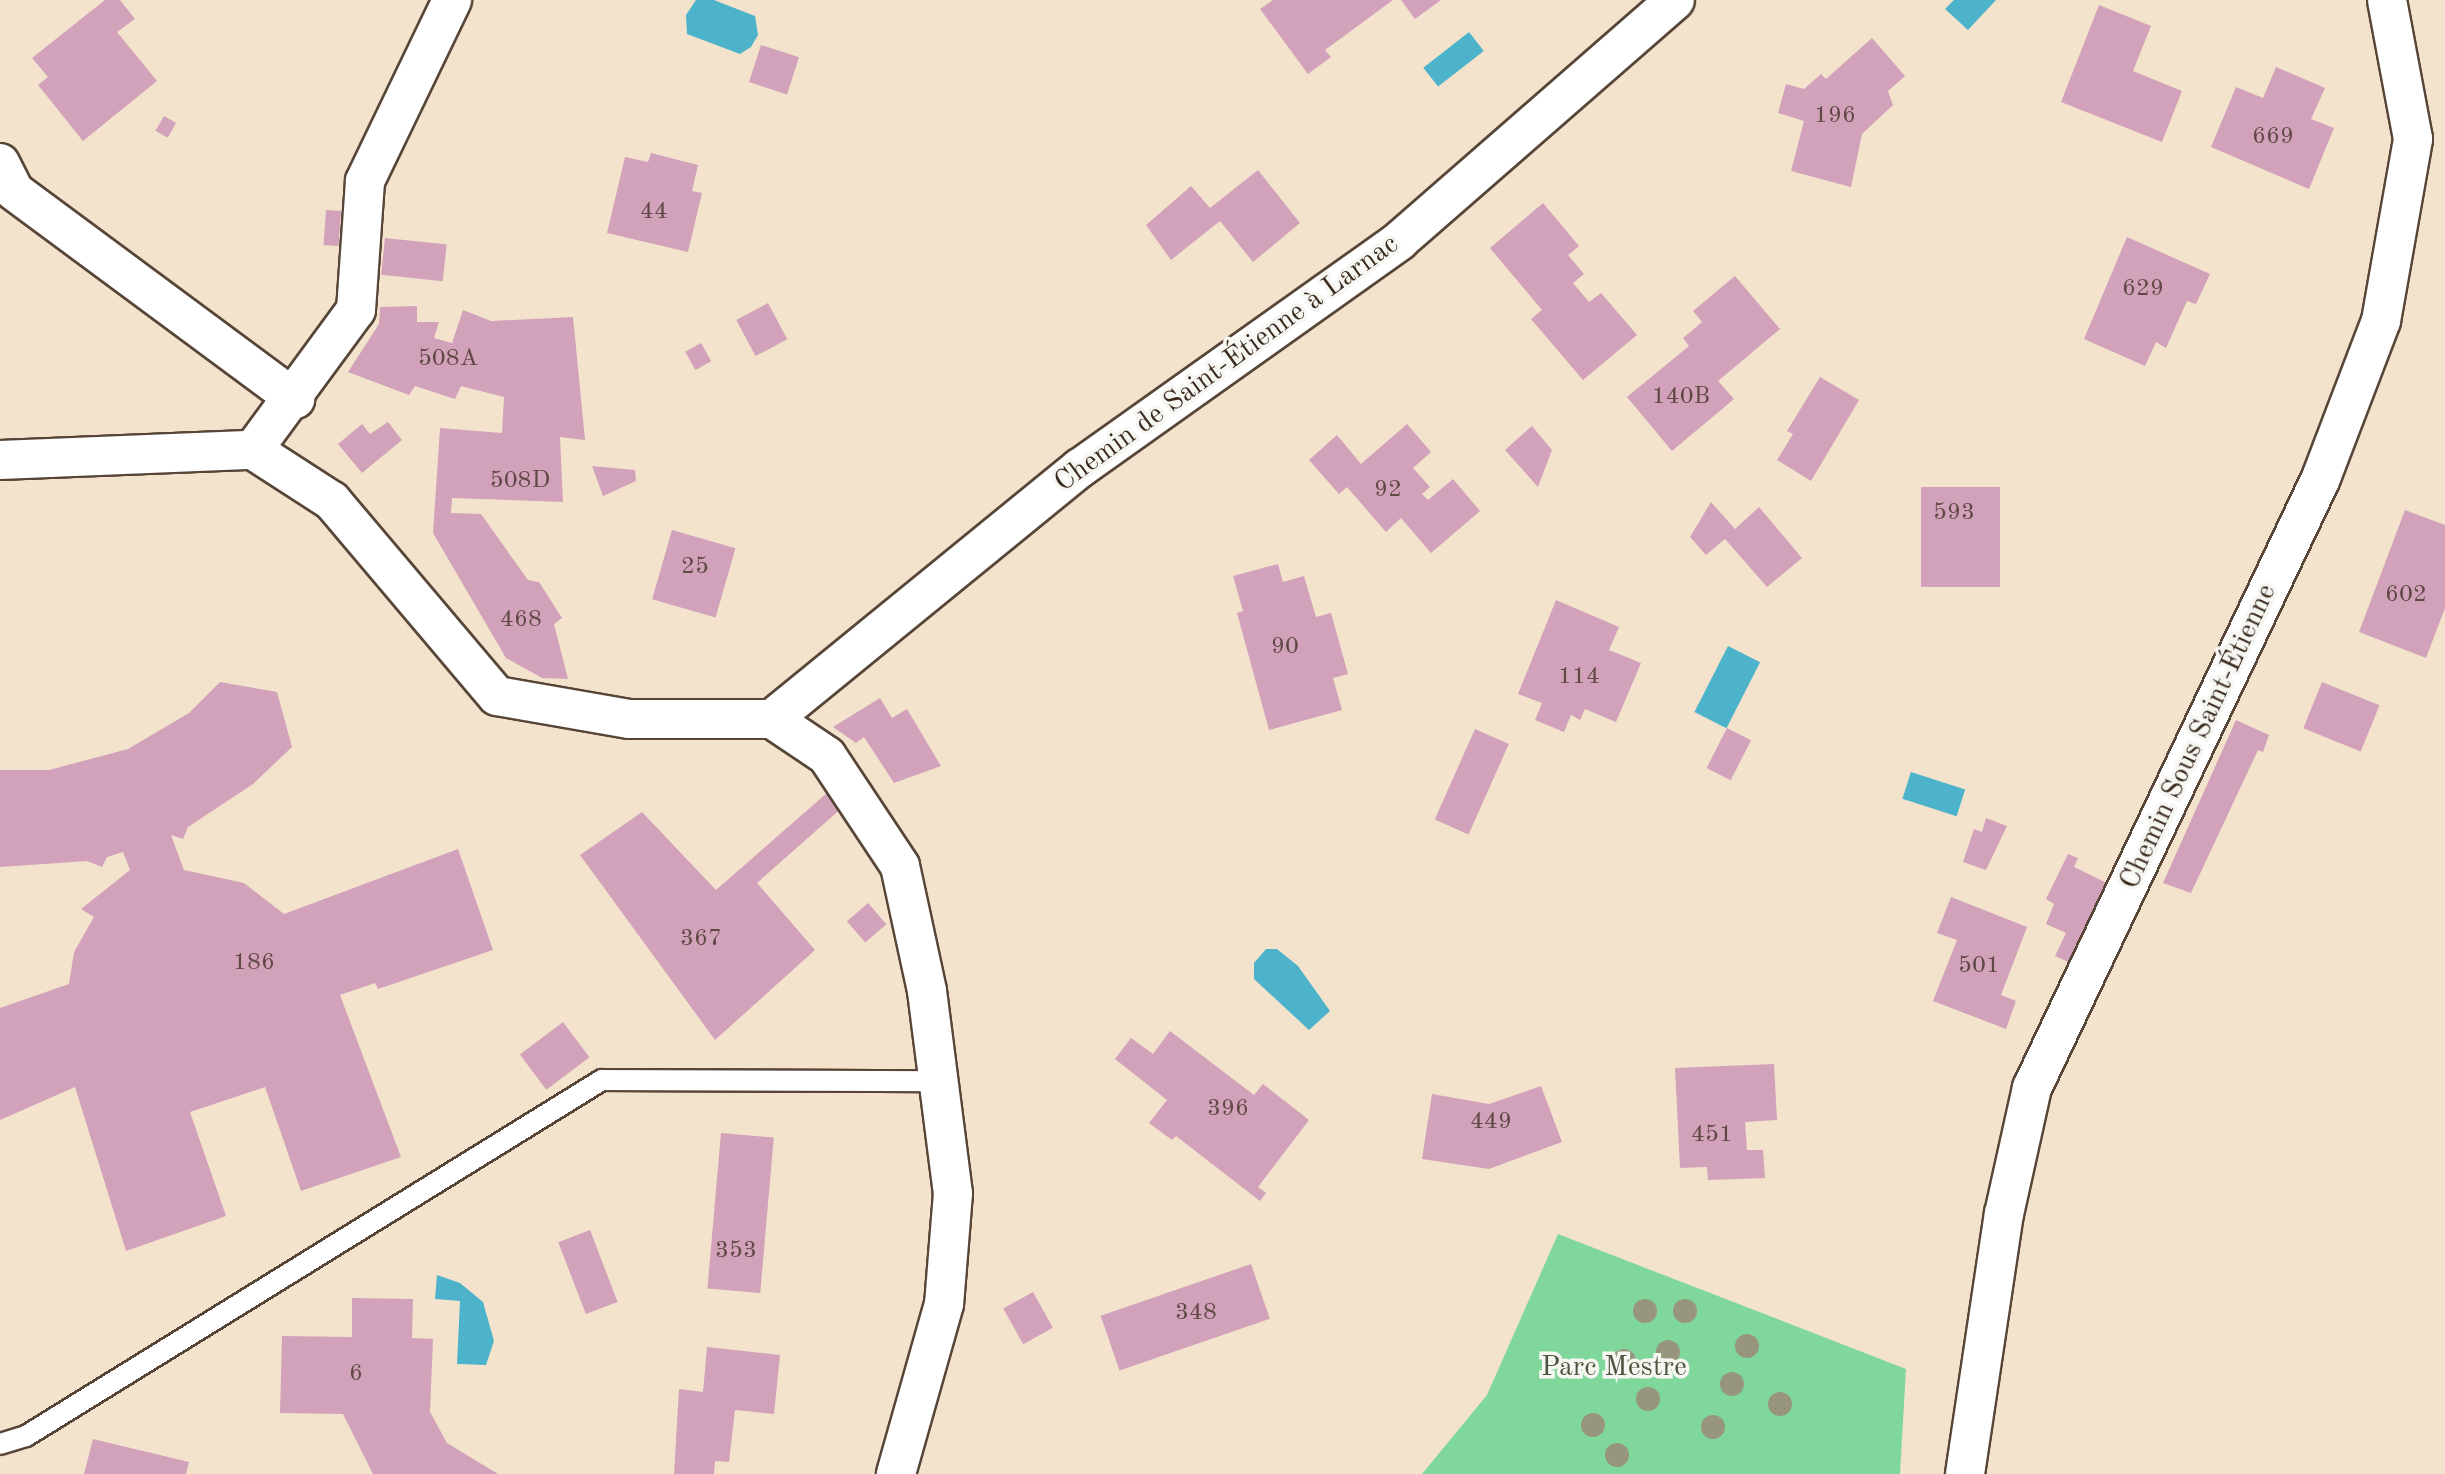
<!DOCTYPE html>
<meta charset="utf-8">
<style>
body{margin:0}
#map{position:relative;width:2445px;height:1474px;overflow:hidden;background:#f3e3cc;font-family:"Old Standard TT",serif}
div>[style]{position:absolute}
.green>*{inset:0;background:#80d79b}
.water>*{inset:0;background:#4db3cb;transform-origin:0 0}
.building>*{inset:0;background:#d1a2b9;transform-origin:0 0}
.roads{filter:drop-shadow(2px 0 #574638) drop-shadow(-2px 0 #574638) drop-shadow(0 2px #574638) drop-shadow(0 -2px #574638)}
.lane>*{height:20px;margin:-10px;padding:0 10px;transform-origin:10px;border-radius:10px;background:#fff}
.street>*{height:38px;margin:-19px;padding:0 19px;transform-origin:19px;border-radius:19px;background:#fff}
.trees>*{width:24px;height:24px;margin:-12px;border-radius:50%;background:#97957d}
span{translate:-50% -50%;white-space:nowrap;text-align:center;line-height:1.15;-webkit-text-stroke:7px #f6f6f2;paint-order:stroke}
.number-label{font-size:24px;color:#604845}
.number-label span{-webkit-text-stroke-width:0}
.street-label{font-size:28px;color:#3b2a1e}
.park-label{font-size:28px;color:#4c553d}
</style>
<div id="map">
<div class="green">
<div style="clip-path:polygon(1558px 1234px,1906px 1369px,1900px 1474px,1422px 1474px,1487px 1395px)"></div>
</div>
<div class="water">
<div style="clip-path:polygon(696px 0,714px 0,755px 16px,758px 35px,751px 47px,740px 54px,687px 34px,686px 15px)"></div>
<div style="clip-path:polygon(1954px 0,1996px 0,1968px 30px,1945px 9px)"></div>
<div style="left:1469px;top:32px;width:24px;height:58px;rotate:52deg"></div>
<div style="left:1728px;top:646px;width:36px;height:74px;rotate:27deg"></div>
<div style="left:1911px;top:772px;width:57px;height:28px;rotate:18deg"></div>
<div style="clip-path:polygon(1266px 949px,1277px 949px,1298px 966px,1330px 1011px,1309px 1030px,1254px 979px,1254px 963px)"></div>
<div style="clip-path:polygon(437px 1275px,460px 1283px,483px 1302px,494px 1341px,486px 1365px,457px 1364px,460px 1301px,435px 1299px)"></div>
</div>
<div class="building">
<div style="clip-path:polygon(105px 0,120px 0,135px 19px,117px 32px,157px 81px,83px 141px,38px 85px,48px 77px,32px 58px)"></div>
<div style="clip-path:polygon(1273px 0,1393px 0,1325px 50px,1331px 57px,1308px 74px,1260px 9px)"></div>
<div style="clip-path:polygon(1401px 0,1441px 0,1415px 19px)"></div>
<div style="clip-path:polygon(2099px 5px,2151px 26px,2133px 71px,2182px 91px,2162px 142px,2061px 102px)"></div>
<div style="clip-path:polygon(1872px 38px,1905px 76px,1888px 91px,1893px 105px,1862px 134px,1851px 187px,1791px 171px,1804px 121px,1778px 113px,1786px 84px,1804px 89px,1821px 74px,1826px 79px)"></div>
<div style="left:761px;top:45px;width:40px;height:39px;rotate:18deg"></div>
<div style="clip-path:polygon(2276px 67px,2325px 88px,2311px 119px,2334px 128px,2309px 189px,2211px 147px,2236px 87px,2263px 98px)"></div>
<div style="left:164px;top:116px;width:14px;height:17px;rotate:30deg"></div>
<div style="clip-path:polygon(651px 153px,698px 165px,692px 191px,702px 193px,688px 252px,607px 233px,625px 157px,648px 162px)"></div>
<div style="clip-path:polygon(1258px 170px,1300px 223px,1253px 262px,1220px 221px,1171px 260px,1146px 225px,1191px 186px,1210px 208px)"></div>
<div style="clip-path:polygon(1543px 203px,1579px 246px,1568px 255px,1584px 274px,1573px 283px,1589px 302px,1601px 293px,1637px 335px,1583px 380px,1531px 319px,1542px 310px,1490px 248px)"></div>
<div style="left:326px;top:210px;width:15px;height:35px;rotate:4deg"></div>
<div style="clip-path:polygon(2127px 237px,2210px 274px,2196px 304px,2187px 301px,2166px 348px,2156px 342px,2145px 366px,2084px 339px)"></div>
<div style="left:385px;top:238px;width:62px;height:37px;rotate:6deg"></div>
<div style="clip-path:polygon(1735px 276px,1780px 329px,1718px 381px,1734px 399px,1672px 451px,1627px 397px,1689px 346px,1683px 338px,1702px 322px,1693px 311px)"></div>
<div style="left:768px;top:303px;width:41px;height:36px;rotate:62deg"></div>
<div style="clip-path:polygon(417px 306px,417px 322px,439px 322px,434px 338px,452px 343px,463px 310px,491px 321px,573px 317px,585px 440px,560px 437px,563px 502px,452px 498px,451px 513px,481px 514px,528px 580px,539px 582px,562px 618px,554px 624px,568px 679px,542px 678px,506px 658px,433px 533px,440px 428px,502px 433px,504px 397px,461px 386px,455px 399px,415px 386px,409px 395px,348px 372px,379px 324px,380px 307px)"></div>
<div style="left:701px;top:343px;width:21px;height:18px;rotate:61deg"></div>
<div style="clip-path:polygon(1820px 377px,1859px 400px,1811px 481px,1777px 460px,1793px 434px,1787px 431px)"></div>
<div style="clip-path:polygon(388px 422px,402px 440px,362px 473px,338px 444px,362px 424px,370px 434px)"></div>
<div style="clip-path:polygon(1407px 424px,1431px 452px,1413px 468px,1430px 487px,1422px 494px,1428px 500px,1453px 479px,1480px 511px,1431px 553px,1401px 518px,1386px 532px,1347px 487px,1339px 494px,1309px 460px,1337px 435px,1361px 464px)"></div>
<div style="clip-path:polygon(1532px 426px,1552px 450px,1538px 487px,1505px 450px)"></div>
<div style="clip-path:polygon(592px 466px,635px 470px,636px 481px,603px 496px)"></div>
<div style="left:1921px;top:487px;width:79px;height:100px"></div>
<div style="clip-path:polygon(1711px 502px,1735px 529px,1759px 507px,1802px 558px,1767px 587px,1725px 539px,1706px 555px,1690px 537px)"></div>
<div style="clip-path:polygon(2405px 510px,2445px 525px,2445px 608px,2426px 658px,2359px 632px)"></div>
<div style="left:672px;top:530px;width:66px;height:72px;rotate:16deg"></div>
<div style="clip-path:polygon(1278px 564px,1283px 582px,1304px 576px,1316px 617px,1331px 613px,1348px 674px,1333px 678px,1342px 710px,1269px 730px,1237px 613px,1243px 611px,1233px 576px)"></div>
<div style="clip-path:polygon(1556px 600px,1619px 627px,1609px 650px,1641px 663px,1616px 722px,1585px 709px,1580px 720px,1571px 715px,1564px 732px,1535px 720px,1542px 703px,1518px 694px)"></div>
<div style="clip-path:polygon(220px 682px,277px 692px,292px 747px,253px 784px,188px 827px,183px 839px,171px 835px,184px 870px,244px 883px,284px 914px,458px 849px,493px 950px,378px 989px,375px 983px,340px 995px,401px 1157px,301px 1191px,265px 1087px,190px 1112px,226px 1216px,126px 1251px,75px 1087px,0 1120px,0 1008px,69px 984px,74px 952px,94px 917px,81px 909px,130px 870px,123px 852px,107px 857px,102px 867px,87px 861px,0 867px,0 770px,49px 770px,128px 749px,189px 713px)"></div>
<div style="left:2322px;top:682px;width:62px;height:50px;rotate:22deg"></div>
<div style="clip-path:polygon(880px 698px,892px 718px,907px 709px,941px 766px,894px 783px,864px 737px,856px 743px,833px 727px)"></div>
<div style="clip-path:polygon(2236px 720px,2269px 735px,2263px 752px,2258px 750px,2191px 893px,2163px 883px)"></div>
<div style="left:1727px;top:728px;width:27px;height:45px;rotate:27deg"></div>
<div style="left:1475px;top:729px;width:37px;height:99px;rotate:24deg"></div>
<div style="clip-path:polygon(828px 792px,844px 806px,757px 883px,815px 950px,715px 1040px,580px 855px,642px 812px,716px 890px)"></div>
<div style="clip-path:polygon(1986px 818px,2007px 826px,1986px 870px,1963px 862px,1974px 829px,1982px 832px)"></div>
<div style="clip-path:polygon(2068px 854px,2078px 858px,2074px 867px,2113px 886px,2075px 965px,2055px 956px,2066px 933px,2046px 924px,2054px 904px,2046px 899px)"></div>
<div style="clip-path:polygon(1951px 897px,2027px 927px,2001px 995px,2016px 1001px,2006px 1029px,1933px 1001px,1957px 940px,1937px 933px)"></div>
<div style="left:868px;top:903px;width:28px;height:28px;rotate:49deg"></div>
<div style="left:563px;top:1022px;width:44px;height:54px;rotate:53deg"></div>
<div style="clip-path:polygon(1170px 1031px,1254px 1095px,1263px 1084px,1309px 1120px,1258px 1187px,1266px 1193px,1260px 1201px,1176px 1136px,1172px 1140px,1149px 1123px,1167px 1100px,1115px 1059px,1131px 1038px,1153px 1054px)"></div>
<div style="clip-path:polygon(1774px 1064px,1777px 1120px,1745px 1122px,1747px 1150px,1763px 1150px,1765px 1178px,1708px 1180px,1707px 1167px,1680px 1168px,1675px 1068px)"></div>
<div style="clip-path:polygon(1541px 1086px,1562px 1142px,1489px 1169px,1422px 1159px,1432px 1094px,1489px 1104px)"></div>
<div style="left:721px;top:1133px;width:53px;height:156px;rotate:5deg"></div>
<div style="left:590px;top:1230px;width:77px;height:34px;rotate:69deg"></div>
<div style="left:1251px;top:1264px;width:58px;height:159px;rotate:71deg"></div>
<div style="left:1033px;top:1292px;width:41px;height:34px;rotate:61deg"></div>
<div style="clip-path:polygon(352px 1298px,413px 1299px,412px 1338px,433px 1339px,430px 1412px,447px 1443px,498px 1474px,373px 1474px,343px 1414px,280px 1413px,282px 1336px,352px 1337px)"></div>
<div style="clip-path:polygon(707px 1347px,780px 1355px,774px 1414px,735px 1410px,729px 1462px,715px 1461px,714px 1474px,674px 1474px,679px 1389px,703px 1392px)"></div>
<div style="clip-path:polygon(93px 1439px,189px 1462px,186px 1474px,84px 1474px)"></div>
</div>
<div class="roads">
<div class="lane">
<div style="left:0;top:1444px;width:27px;rotate:-17deg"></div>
<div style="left:26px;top:1436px;width:677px;rotate:-31.72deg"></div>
<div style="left:602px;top:1080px;width:336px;rotate:0.2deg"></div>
</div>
<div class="street">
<div style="left:0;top:163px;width:31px;rotate:63deg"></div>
<div style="left:14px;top:191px;width:350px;rotate:36.5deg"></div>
<div style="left:253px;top:450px;width:174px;rotate:-53.7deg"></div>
<div style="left:356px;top:310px;width:129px;rotate:-86deg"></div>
<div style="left:365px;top:181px;width:201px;rotate:-64.3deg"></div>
<div style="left:0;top:460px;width:253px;rotate:-2.3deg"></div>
<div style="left:253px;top:450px;width:94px;rotate:32.8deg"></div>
<div style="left:332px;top:501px;width:255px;rotate:49.8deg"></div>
<div style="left:497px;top:696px;width:134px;rotate:9.9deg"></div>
<div style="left:629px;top:719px;width:143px"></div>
<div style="left:772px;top:719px;width:66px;rotate:33.9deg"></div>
<div style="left:827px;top:756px;width:132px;rotate:56.4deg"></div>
<div style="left:900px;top:866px;width:128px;rotate:77.8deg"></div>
<div style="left:927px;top:991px;width:204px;rotate:82.7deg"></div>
<div style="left:953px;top:1193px;width:111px;rotate:94.6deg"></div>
<div style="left:944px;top:1304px;width:177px;rotate:105.8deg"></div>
<div style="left:772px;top:719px;width:397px;rotate:-39.2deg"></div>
<div style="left:1080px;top:468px;width:392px;rotate:-35.4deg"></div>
<div style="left:1399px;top:241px;width:366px;rotate:-41.1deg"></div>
<div style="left:1965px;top:1474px;width:263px;rotate:-81.5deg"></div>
<div style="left:2004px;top:1214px;width:129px;rotate:-77.5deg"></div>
<div style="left:2032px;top:1088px;width:675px;rotate:-64.65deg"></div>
<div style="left:2321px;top:478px;width:168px;rotate:-69.1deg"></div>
<div style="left:2381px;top:321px;width:185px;rotate:-80deg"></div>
<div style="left:2413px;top:139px;width:141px;rotate:-100.6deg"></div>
</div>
</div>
<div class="trees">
<div style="left:1645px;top:1311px"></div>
<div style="left:1685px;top:1311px"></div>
<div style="left:1747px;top:1346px"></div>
<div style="left:1668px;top:1352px"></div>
<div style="left:1624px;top:1361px"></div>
<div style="left:1732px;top:1384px"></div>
<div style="left:1648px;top:1399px"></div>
<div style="left:1780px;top:1404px"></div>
<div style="left:1593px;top:1425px"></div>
<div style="left:1713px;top:1427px"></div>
<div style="left:1617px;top:1455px"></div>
</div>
<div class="number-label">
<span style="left:1835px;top:117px">196</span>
<span style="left:2273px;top:138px">669</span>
<span style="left:654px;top:213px">44</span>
<span style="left:2143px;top:290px">629</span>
<span style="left:448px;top:360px">508A</span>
<span style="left:1681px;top:398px">140B</span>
<span style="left:520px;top:482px">508D</span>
<span style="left:1388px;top:491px">92</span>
<span style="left:1954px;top:514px">593</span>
<span style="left:695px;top:568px">25</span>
<span style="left:2406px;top:596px">602</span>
<span style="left:521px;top:621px">468</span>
<span style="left:1285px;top:648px">90</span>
<span style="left:1579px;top:678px">114</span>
<span style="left:701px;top:940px">367</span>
<span style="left:254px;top:964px">186</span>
<span style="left:1979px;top:967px">501</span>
<span style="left:1228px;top:1110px">396</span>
<span style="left:1491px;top:1123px">449</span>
<span style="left:1712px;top:1136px">451</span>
<span style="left:736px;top:1252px">353</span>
<span style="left:1196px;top:1314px">348</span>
<span style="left:356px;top:1375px">6</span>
</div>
<div class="street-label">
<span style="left:1227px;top:364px;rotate:-36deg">Chemin de Saint-Étienne à Larnac</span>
<span style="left:2199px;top:737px;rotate:-65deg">Chemin Sous Saint-Étienne</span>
</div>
<div class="park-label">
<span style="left:1614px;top:1368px">Parc Mestre</span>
</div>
</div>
